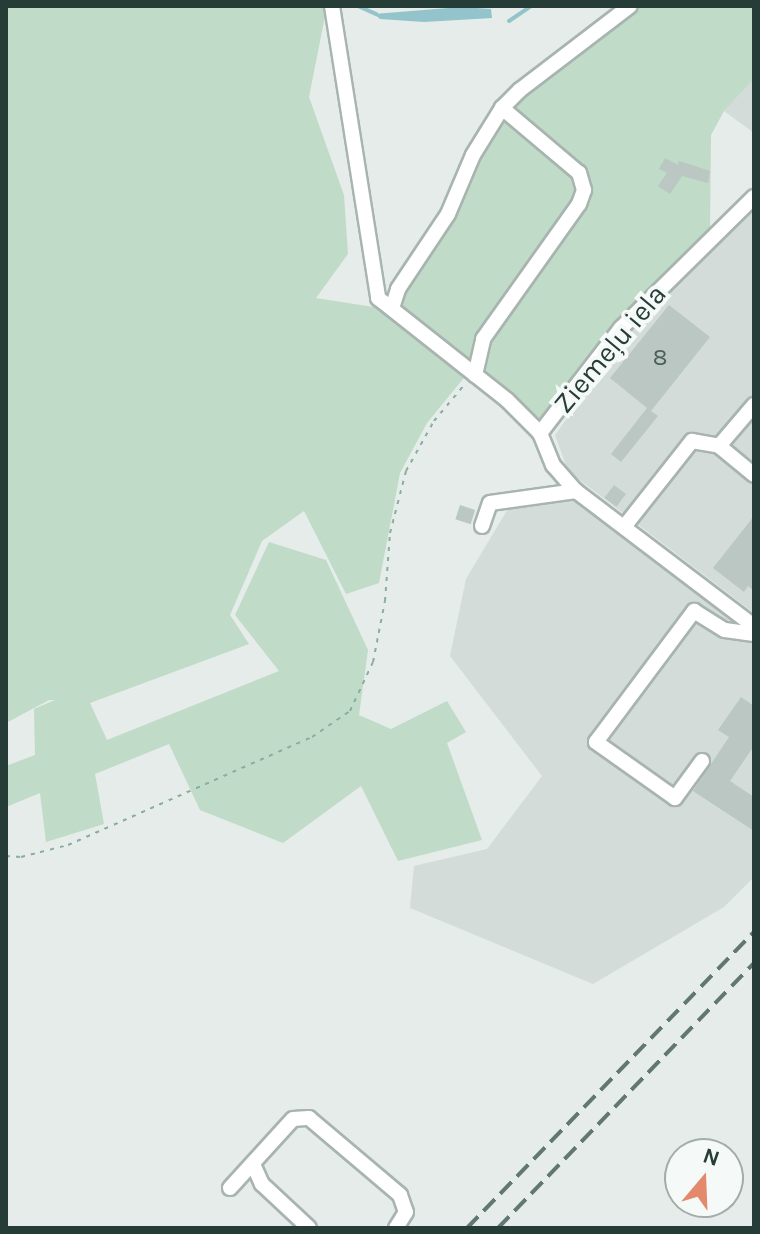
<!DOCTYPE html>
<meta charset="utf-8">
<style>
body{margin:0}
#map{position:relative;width:760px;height:1234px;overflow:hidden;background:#e5ece9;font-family:Karla,sans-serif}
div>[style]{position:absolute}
.built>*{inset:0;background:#d3dcd8}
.green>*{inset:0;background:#c0dbc7}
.water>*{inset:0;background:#93c3cb}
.stream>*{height:4px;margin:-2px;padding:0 2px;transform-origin:2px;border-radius:2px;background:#93c3cb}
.building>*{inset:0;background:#bac7c2;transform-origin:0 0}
.path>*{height:2px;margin-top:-1px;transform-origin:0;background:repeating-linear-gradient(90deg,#89ada1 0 4px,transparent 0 10px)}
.roads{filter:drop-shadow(2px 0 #a8b4b0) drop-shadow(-2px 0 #a8b4b0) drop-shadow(0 2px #a8b4b0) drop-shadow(0 -2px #a8b4b0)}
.minor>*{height:14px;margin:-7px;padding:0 7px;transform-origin:7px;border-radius:7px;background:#fff}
.rail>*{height:4px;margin-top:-2px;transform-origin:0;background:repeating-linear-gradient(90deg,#617871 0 16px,transparent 0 24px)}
span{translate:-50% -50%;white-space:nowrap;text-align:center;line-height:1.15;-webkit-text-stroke:8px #f5f9f7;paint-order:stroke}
.number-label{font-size:24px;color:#4b5f59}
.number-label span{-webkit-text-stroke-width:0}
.street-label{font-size:28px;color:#263c36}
.frame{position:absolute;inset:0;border:8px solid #263c36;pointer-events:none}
.north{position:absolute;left:664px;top:1138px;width:80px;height:80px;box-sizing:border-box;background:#f5f9f7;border:2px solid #a2adaa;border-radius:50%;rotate:19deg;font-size:22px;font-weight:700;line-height:32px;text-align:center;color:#263c36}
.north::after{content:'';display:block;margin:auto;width:28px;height:36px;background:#e3896c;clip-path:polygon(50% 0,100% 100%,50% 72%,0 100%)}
</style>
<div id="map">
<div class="built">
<div style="clip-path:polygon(754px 79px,754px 133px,724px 111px)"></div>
<div style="clip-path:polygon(754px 207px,754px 613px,568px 471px,555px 435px,638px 319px)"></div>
<div style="clip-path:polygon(574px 500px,754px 637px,754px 877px,724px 907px,593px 984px,410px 908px,414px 866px,487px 849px,542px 776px,450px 656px,466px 579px,509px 507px)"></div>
</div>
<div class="green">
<div style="clip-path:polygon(6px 6px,327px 6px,309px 97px,344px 195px,348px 254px,316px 298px,386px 309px,505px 103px,627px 6px,754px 6px,754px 79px,724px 111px,711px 135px,710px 230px,635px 303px,540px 423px,467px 374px,427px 423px,400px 473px,379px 583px,346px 594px,304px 511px,262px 541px,230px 615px,249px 644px,90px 703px,107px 740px,279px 671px,235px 615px,269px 542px,326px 560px,368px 650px,359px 715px,391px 729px,447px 701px,466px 732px,447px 743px,482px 840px,398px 861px,361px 786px,283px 843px,200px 810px,169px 744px,95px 774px,104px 824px,46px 842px,40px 793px,6px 807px,6px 766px,35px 755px,34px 709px,55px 700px,49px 700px,6px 723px)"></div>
</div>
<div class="water">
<div style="clip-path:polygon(461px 7px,491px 9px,492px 18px,424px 22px,380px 19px,374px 14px)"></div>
</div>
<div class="stream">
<div style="left:358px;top:6px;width:20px;rotate:24deg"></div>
<div style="left:509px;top:21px;width:27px;rotate:-34deg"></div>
</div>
<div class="building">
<div style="clip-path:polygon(665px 158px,678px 165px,679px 161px,710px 171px,708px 183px,682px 176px,670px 194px,658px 186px,667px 173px,659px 169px)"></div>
<div style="clip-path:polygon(669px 305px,710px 337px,651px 411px,658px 416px,621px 462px,611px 454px,647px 408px,610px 378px)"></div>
<div style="left:614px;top:485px;width:15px;height:16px;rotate:37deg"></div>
<div style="left:460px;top:505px;width:16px;height:15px;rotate:18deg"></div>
<div style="clip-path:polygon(754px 516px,754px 591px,748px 586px,744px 592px,713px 568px)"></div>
<div style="clip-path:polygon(741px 697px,754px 706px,754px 746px,730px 781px,754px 797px,754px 831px,693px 791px,729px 737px,718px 730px)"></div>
</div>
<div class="path">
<div style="left:6px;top:856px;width:15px;rotate:4deg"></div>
<div style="left:21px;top:857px;width:49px;rotate:-14.3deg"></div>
<div style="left:68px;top:845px;width:267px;rotate:-23.9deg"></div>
<div style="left:312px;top:737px;width:46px;rotate:-34.4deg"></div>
<div style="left:350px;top:711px;width:54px;rotate:-64.9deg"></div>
<div style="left:373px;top:662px;width:62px;rotate:-78.9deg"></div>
<div style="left:385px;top:601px;width:68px;rotate:-85.8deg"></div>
<div style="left:390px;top:533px;width:64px;rotate:-75.5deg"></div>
<div style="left:406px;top:471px;width:57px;rotate:-60.8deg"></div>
<div style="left:434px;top:421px;width:48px;rotate:-50deg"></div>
</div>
<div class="roads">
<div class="minor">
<div style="left:332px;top:6px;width:296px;rotate:81deg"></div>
<div style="left:378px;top:298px;width:164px;rotate:38.3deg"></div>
<div style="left:507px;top:400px;width:47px;rotate:45deg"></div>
<div style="left:754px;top:197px;width:187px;rotate:135.4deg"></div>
<div style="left:621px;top:328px;width:133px;rotate:127.6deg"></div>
<div style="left:540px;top:433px;width:35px;rotate:68deg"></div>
<div style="left:553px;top:465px;width:35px;rotate:49deg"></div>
<div style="left:576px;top:491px;width:223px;rotate:37.2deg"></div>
<div style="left:392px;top:308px;width:20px;rotate:-72deg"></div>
<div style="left:398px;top:289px;width:90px;rotate:-56.3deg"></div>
<div style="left:448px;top:214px;width:64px;rotate:-67deg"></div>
<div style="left:473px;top:155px;width:55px;rotate:-58.3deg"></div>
<div style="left:502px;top:108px;width:25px;rotate:-45deg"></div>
<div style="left:520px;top:90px;width:138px;rotate:-37.4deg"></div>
<div style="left:475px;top:375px;width:37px;rotate:-77deg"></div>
<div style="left:483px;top:339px;width:166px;rotate:-54.6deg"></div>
<div style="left:579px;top:204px;width:15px;rotate:-70deg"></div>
<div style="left:584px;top:190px;width:18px;rotate:-106deg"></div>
<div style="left:579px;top:173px;width:101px;rotate:-139.8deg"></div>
<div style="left:719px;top:446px;width:54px;rotate:-49.5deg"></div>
<div style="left:482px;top:526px;width:24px;rotate:-71deg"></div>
<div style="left:490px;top:503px;width:87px;rotate:-7.9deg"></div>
<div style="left:624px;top:527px;width:110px;rotate:-51.7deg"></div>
<div style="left:692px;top:441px;width:27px;rotate:10deg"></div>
<div style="left:719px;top:446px;width:45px;rotate:39.6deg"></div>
<div style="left:702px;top:761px;width:46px;rotate:126.1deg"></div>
<div style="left:675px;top:798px;width:97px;rotate:-144.7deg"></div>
<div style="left:596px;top:742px;width:164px;rotate:-53.2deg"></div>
<div style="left:694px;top:611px;width:36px;rotate:32deg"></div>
<div style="left:725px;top:630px;width:29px;rotate:8deg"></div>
<div style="left:253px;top:1164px;width:22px;rotate:66deg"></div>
<div style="left:262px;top:1184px;width:64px;rotate:43.1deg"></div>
<div style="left:230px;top:1188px;width:93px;rotate:-47.6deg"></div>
<div style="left:293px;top:1119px;width:16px;rotate:-4deg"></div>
<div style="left:309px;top:1118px;width:119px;rotate:40.2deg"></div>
<div style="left:400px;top:1195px;width:18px;rotate:71deg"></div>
<div style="left:406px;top:1212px;width:19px;rotate:122deg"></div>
</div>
</div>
<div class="rail">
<div style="left:467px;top:1228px;width:412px;rotate:-45.9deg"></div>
<div style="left:498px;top:1228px;width:368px;rotate:-46deg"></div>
</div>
<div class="number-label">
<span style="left:660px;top:358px">8</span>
</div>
<div class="street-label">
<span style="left:610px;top:349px;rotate:-50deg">Ziemeļu iela</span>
</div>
<div class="frame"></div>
<div class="north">N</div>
</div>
